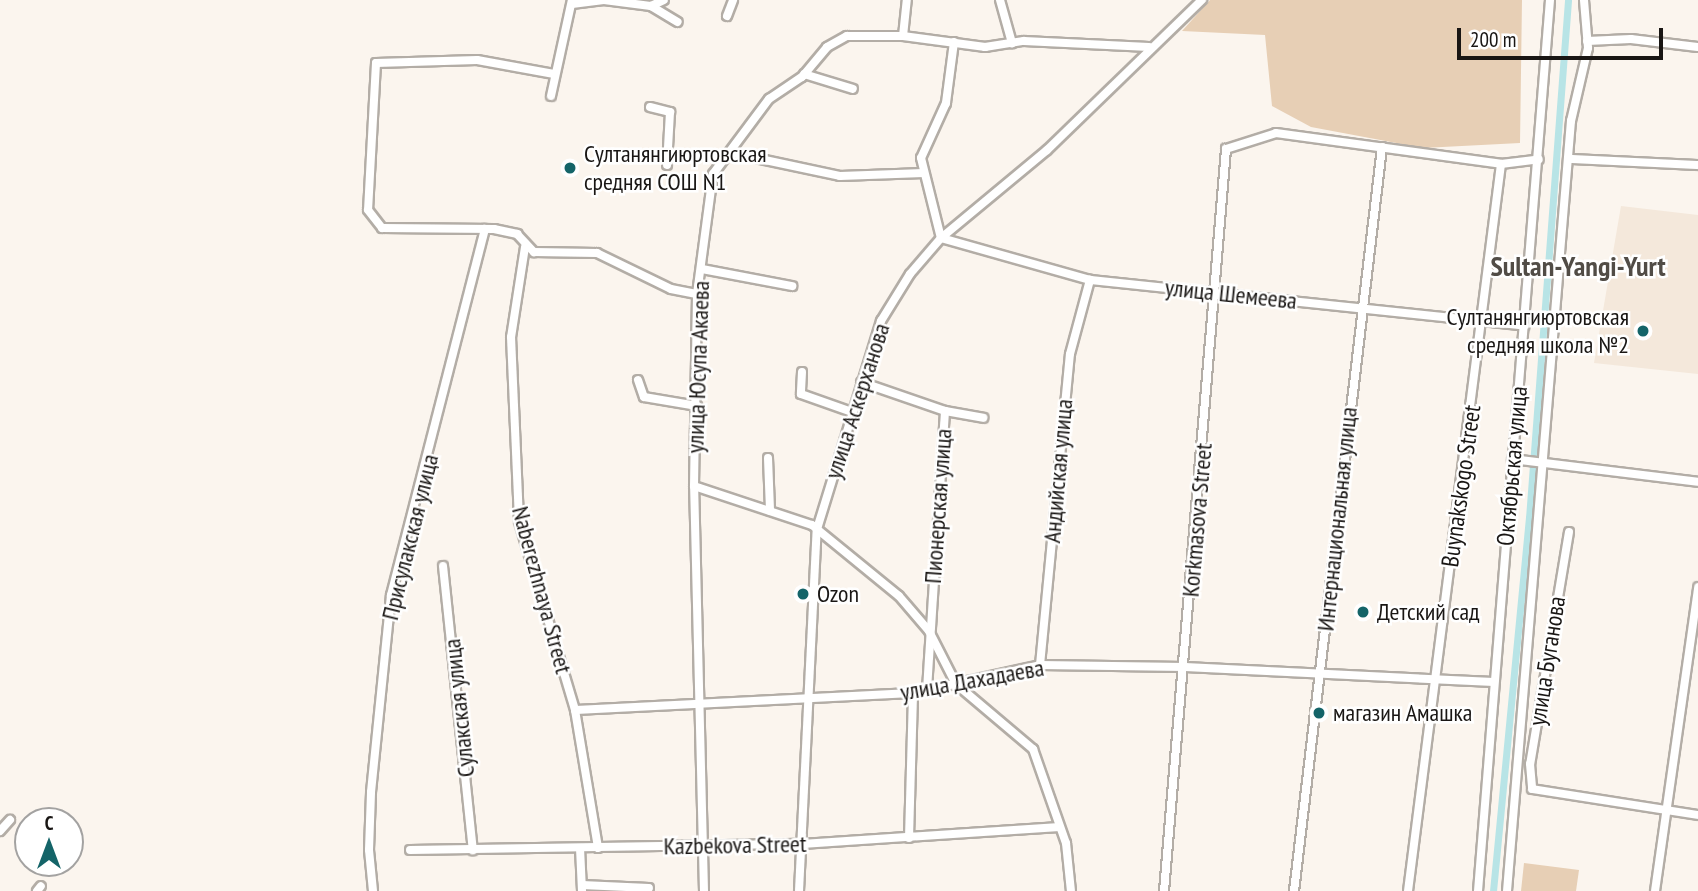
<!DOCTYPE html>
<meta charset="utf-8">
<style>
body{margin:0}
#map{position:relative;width:1698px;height:891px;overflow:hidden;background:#fbf5ee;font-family:"PT Sans Narrow",sans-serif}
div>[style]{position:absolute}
.built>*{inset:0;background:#f4e8db}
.green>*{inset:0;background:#e7cfb5}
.canal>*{height:7px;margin:-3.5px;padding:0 3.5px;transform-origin:3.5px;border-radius:3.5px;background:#b8e4e6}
.roads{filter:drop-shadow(2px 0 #b3ada6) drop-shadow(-2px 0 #b3ada6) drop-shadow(0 2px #b3ada6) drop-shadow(0 -2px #b3ada6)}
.minor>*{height:8px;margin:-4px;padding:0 4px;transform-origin:4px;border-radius:4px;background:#fff}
.dots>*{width:19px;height:19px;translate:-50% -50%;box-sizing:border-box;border:4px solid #fff;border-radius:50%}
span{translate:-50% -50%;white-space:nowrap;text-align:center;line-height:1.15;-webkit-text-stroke:5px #fff;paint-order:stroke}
.poi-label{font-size:24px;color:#191614}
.left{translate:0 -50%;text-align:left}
.right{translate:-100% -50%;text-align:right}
.street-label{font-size:24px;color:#191614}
.quarter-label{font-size:28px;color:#514c46;font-weight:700}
.north{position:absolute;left:14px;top:807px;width:70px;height:70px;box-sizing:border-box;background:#fff;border:2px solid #a3a2a1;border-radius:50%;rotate:0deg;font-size:19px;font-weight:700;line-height:28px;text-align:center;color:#191614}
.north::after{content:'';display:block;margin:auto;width:24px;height:32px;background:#146468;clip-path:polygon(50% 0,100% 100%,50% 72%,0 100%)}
.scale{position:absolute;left:1457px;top:28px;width:206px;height:32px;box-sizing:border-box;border:4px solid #191614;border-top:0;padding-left:9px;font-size:21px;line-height:24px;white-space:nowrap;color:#191614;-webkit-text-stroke:5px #fff;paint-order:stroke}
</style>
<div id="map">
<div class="built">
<div style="clip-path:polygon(1621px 206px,1698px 215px,1698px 374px,1594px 363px)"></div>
</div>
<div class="green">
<div style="clip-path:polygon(1210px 0,1522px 0,1520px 143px,1423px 148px,1311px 127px,1272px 106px,1265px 35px,1182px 31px)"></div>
<div style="clip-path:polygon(1524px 863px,1579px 870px,1576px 891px,1521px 891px)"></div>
</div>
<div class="canal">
<div style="left:1493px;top:891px;width:375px;rotate:-84.5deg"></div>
<div style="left:1529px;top:518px;width:519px;rotate:-85.69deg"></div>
</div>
<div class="roads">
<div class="minor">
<div style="left:1000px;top:0;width:45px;rotate:74.4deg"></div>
<div style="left:572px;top:4px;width:32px;rotate:-7deg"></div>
<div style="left:604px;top:0;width:47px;rotate:7.3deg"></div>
<div style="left:651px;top:6px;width:14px;rotate:-25deg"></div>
<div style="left:651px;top:6px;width:31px;rotate:31deg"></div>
<div style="left:727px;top:16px;width:17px;rotate:-69deg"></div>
<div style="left:903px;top:36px;width:36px;rotate:-84deg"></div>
<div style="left:1587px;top:41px;width:44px;rotate:-2.6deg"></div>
<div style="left:1631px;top:39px;width:67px;rotate:6.8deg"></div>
<div style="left:954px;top:42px;width:62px;rotate:97.5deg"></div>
<div style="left:946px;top:103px;width:60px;rotate:114.4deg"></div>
<div style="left:921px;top:158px;width:82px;rotate:76deg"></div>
<div style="left:941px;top:238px;width:155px;rotate:15.7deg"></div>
<div style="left:1090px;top:280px;width:437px;rotate:6deg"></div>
<div style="left:554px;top:74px;width:78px;rotate:-169.7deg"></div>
<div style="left:477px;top:60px;width:101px;rotate:178.3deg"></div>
<div style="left:376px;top:63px;width:147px;rotate:93.1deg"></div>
<div style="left:368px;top:210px;width:23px;rotate:52deg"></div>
<div style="left:382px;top:228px;width:112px;rotate:0.5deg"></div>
<div style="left:494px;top:229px;width:24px;rotate:12deg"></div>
<div style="left:517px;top:234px;width:25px;rotate:47deg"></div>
<div style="left:534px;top:252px;width:63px;rotate:0.9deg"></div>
<div style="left:597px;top:253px;width:82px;rotate:25.9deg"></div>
<div style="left:671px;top:289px;width:26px;rotate:11deg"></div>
<div style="left:804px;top:74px;width:51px;rotate:17deg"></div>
<div style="left:551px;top:96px;width:98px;rotate:-77.7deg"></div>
<div style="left:650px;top:107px;width:21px;rotate:14deg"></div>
<div style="left:670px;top:112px;width:53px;rotate:93.2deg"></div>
<div style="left:732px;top:153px;width:110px;rotate:12deg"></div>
<div style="left:840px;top:176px;width:84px;rotate:-2deg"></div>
<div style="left:1571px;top:159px;width:127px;rotate:2.7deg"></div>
<div style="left:525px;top:247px;width:91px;rotate:98.8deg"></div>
<div style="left:511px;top:337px;width:185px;rotate:87.5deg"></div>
<div style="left:519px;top:522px;width:196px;rotate:73.4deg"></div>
<div style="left:575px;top:710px;width:140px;rotate:80.5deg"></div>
<div style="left:702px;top:269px;width:92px;rotate:10.7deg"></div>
<div style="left:802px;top:372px;width:22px;rotate:93deg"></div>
<div style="left:801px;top:394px;width:54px;rotate:19.4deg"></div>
<div style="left:638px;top:380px;width:18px;rotate:71deg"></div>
<div style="left:644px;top:397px;width:54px;rotate:9.6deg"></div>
<div style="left:861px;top:382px;width:89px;rotate:19deg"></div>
<div style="left:945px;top:411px;width:281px;rotate:93.7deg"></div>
<div style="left:945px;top:411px;width:39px;rotate:10deg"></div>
<div style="left:768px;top:458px;width:53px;rotate:87.8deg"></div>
<div style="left:1512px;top:459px;width:187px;rotate:7deg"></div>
<div style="left:694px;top:486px;width:124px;rotate:18.3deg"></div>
<div style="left:812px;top:525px;width:112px;rotate:39.2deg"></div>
<div style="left:899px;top:596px;width:46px;rotate:49.4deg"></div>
<div style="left:929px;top:631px;width:59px;rotate:63deg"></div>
<div style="left:956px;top:684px;width:101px;rotate:40.2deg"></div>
<div style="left:1033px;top:749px;width:100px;rotate:70.7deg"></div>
<div style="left:1066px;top:843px;width:48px;rotate:84.1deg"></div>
<div style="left:1569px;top:532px;width:235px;rotate:99.5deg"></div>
<div style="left:1530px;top:764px;width:25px;rotate:85deg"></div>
<div style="left:1532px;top:789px;width:168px;rotate:8.9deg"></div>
<div style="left:443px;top:566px;width:286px;rotate:84deg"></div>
<div style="left:1040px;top:665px;width:312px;rotate:-84.5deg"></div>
<div style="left:1070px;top:354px;width:77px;rotate:-74.9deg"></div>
<div style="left:575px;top:710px;width:338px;rotate:-2.9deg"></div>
<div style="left:913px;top:693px;width:130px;rotate:-12.4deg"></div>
<div style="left:1040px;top:665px;width:145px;rotate:0.8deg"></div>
<div style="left:1185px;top:667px;width:309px;rotate:2.8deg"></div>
<div style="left:0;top:831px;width:15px;rotate:-48deg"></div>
<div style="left:909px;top:838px;width:145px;rotate:-88.4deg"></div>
<div style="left:580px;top:848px;width:43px;rotate:87.3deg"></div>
<div style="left:410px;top:850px;width:392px;rotate:-0.9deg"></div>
<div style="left:802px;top:844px;width:258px;rotate:-3.8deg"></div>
<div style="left:582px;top:885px;width:67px;rotate:2.6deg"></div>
<div style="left:37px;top:891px;width:6px;rotate:-51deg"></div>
<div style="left:373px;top:891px;width:41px;rotate:-95.6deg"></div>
<div style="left:369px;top:850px;width:58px;rotate:-88deg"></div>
<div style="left:371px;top:792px;width:198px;rotate:-84.2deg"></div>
<div style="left:391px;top:595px;width:378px;rotate:-75.6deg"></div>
<div style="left:704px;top:891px;width:405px;rotate:-91.4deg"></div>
<div style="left:694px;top:486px;width:192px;rotate:-89.1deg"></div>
<div style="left:697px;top:294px;width:121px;rotate:-82.4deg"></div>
<div style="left:713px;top:174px;width:94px;rotate:-53.3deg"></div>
<div style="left:769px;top:99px;width:40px;rotate:-34deg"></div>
<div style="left:802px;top:77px;width:39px;rotate:-50deg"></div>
<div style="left:827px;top:47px;width:23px;rotate:-29deg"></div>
<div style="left:847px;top:36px;width:56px"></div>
<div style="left:903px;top:36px;width:83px;rotate:7.6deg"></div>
<div style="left:985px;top:47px;width:39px;rotate:-9deg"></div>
<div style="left:1024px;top:41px;width:125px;rotate:2.7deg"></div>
<div style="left:799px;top:891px;width:362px;rotate:-87.2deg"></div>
<div style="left:817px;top:529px;width:218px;rotate:-72.9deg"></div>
<div style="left:881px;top:321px;width:55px;rotate:-58.3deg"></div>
<div style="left:910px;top:274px;width:48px;rotate:-49.3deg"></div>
<div style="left:941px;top:238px;width:138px;rotate:-39.7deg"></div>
<div style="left:1047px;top:150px;width:216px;rotate:-44.1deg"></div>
<div style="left:1164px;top:891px;width:745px;rotate:-85.22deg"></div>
<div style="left:1226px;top:149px;width:52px;rotate:-17.7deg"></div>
<div style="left:1276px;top:133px;width:227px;rotate:7.8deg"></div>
<div style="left:1501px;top:164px;width:38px;rotate:-7deg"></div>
<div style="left:1294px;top:891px;width:749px;rotate:-83.25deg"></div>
<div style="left:1408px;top:891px;width:733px;rotate:-82.71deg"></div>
<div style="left:1478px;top:891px;width:894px;rotate:-85.38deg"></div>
<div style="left:1507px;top:891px;width:773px;rotate:-85.25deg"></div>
<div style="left:1571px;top:121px;width:75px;rotate:-76.9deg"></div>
<div style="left:1588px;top:48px;width:48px;rotate:-94.8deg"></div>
<div style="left:1655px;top:891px;width:307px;rotate:-81.9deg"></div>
</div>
</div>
<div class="dots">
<div style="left:570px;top:168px;background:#146468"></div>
<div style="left:1643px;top:331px;background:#146468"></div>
<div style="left:803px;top:594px;background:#146468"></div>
<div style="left:1363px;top:612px;background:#146468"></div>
<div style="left:1319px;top:713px;background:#146468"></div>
</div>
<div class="poi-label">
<span class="left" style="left:584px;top:168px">Султанянгиюртовская<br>средняя СОШ N1</span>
<span class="right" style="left:1629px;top:331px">Султанянгиюртовская<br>средняя школа №2</span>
<span class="left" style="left:817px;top:594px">Ozon</span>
<span class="left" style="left:1377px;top:612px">Детский сад</span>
<span class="left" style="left:1333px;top:713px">магазин Амашка</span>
</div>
<div class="street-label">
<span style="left:1231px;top:294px;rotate:6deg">улица Шемеева</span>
<span style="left:698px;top:367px;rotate:-88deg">улица Юсупа Акаева</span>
<span style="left:857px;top:401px;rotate:-72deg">улица Аскерханова</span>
<span style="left:1512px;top:466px;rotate:-85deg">Октябрьская улица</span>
<span style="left:1058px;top:471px;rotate:-85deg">Андийская улица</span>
<span style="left:1461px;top:486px;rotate:-82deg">Buynakskogo Street</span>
<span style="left:938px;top:506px;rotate:-86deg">Пионерская улица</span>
<span style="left:1337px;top:519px;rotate:-84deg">Интернациональная улица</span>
<span style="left:1197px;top:520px;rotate:-85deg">Korkmasova Street</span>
<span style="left:410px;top:537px;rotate:-76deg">Присулакская улица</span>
<span style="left:542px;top:590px;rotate:75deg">Naberezhnaya Street</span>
<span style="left:1547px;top:661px;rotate:-81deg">улица Буганова</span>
<span style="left:972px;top:680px;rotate:-10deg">улица Дахадаева</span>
<span style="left:459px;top:708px;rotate:-96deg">Сулакская улица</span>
<span style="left:735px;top:845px;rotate:-1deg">Kazbekova Street</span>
</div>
<div class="quarter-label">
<span style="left:1578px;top:266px">Sultan-Yangi-Yurt</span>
</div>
<div class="north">С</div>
<div class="scale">200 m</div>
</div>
